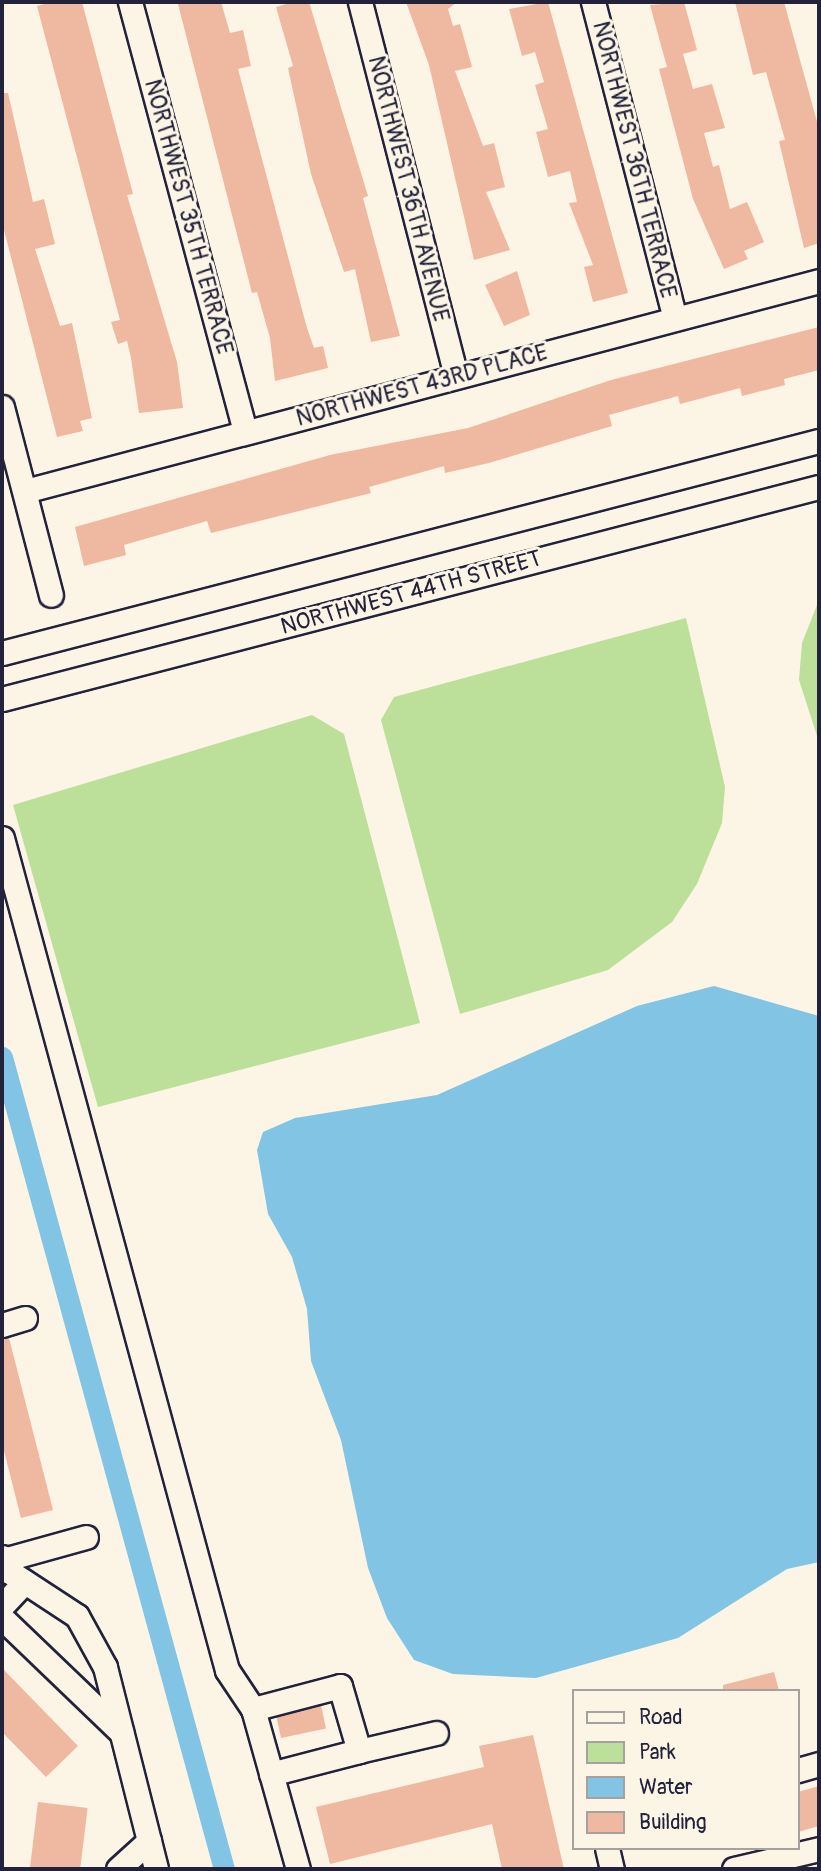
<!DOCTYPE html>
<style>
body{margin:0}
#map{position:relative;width:821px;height:1871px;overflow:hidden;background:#fcf5e5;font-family:Pangolin,sans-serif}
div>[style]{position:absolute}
.green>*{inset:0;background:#bcdf99}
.water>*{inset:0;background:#82c4e3}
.canal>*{height:21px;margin:-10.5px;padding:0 10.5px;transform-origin:10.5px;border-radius:10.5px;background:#82c4e3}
.building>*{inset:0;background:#eeb8a1;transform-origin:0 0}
.roads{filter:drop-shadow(2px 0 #22223b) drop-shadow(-2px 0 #22223b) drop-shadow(0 2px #22223b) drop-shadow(0 -2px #22223b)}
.minor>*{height:23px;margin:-11.5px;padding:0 11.5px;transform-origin:11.5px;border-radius:11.5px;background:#fcf5e5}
span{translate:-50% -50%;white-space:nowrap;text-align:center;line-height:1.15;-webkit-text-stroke:6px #fcf5e5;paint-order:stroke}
.street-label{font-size:23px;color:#22223b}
.frame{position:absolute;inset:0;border:4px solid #22223b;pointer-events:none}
.legend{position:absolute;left:572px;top:1689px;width:228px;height:161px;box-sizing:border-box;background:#fcf5e5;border:2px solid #a5a1a1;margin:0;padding:9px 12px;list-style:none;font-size:21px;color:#22223b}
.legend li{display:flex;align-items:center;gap:14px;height:35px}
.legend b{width:35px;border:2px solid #a5a1a1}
</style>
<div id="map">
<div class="green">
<div style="clip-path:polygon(819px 600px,819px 742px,799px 680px,802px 643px)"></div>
<div style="clip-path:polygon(686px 618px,725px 787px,722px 823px,697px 884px,672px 922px,608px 970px,460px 1014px,381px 720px,394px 697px)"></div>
<div style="clip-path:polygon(312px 715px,344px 734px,420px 1023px,98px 1107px,13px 805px)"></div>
</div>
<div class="water">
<div style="clip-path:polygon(714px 986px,819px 1016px,819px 1562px,787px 1569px,678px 1638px,536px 1678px,453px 1674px,414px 1660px,387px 1618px,368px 1568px,341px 1440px,311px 1361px,307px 1309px,292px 1257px,268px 1214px,257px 1150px,263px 1132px,295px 1118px,437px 1095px,637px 1006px)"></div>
</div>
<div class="canal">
<div style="left:2px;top:1057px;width:842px;rotate:74.71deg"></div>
</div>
<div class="building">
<div style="clip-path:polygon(51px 2px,82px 2px,133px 194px,127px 195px,177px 362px,183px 408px,139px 413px,131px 358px,127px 341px,118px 344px,111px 322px,120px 320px,37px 6px)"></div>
<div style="clip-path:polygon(221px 2px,230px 33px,243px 30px,251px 66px,238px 69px,307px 328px,314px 348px,323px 346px,328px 368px,275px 381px,270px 338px,257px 292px,252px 293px,178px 4px)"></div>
<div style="clip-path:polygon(293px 2px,309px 2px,368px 196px,363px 198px,400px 336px,371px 342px,355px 269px,344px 272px,311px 174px,288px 68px,293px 66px,276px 7px)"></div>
<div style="clip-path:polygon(406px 2px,457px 2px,448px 9px,453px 26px,460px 24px,472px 67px,455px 71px,483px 146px,494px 143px,505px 187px,486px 192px,510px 250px,474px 260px,429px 65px)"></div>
<div style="clip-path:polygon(548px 2px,628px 293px,593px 302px,584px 267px,593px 265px,569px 203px,577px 202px,570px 171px,548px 177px,536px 132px,548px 129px,535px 85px,544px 82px,535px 52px,522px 56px,509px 9px)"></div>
<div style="clip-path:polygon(684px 2px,697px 50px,683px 54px,693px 89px,712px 84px,725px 128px,704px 133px,713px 167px,719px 165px,730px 209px,747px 202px,764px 242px,744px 251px,748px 259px,724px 269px,693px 199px,659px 69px,667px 67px,650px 5px)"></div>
<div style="clip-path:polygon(735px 2px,784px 2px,819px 129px,819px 243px,804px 248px,779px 141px,785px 140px,766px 72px,753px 75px)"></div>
<div style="clip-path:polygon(2px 93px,8px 93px,33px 202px,44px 199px,55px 244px,35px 249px,60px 326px,72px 323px,92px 418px,80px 421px,83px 431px,57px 437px,2px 222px)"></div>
<div style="clip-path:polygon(517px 271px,530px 315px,504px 326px,485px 285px)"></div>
<div style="clip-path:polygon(819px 327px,819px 370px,784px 379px,785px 385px,742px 396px,740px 388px,680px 404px,678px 396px,609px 415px,612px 426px,489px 463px,445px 473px,444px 466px,369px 487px,371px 493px,211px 533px,207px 521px,124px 545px,126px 555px,84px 566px,75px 527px,330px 455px,468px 428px,611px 380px)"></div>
<div style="clip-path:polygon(9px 1338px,53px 1510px,21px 1518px,2px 1443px,2px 1339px)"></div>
<div style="clip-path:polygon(2px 1668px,78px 1746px,46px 1777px,2px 1732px)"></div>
<div style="clip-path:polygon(774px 1672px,779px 1691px,723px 1691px,723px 1685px)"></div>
<div style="left:321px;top:1705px;width:24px;height:46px;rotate:78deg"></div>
<div style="clip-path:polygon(533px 1735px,564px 1869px,502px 1869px,492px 1824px,330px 1864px,316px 1807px,484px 1767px,479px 1746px)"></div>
<div style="clip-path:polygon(819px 1786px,819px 1826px,798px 1832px,798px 1792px)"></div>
<div style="left:38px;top:1802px;width:50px;height:67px;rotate:7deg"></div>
</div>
<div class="roads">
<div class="minor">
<div style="left:130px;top:2px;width:445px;rotate:75deg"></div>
<div style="left:360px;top:2px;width:386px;rotate:75.6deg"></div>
<div style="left:593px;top:2px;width:327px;rotate:75.5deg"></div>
<div style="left:2px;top:407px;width:194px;rotate:75.4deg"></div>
<div style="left:25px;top:491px;width:821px;rotate:-14.81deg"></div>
<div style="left:2px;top:653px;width:844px;rotate:-14.55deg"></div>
<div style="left:2px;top:699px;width:844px;rotate:-14.55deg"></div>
<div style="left:2px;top:838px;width:862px;rotate:74.87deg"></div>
<div style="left:227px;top:1670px;width:47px;rotate:56.3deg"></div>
<div style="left:253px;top:1709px;width:166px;rotate:74.3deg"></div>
<div style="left:2px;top:1325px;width:24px;rotate:-17deg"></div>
<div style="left:2px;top:1557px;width:17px;rotate:62deg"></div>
<div style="left:10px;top:1572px;width:80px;rotate:33.3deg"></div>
<div style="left:77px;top:1616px;width:58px;rotate:61.2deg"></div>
<div style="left:105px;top:1667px;width:208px;rotate:75.8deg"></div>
<div style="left:3px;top:1560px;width:86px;rotate:-15.5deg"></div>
<div style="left:2px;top:1606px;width:33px;rotate:-47deg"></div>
<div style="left:2px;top:1618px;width:165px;rotate:43.8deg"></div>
<div style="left:253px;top:1709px;width:90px;rotate:-14.8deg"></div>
<div style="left:340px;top:1686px;width:68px;rotate:73.7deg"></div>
<div style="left:359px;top:1751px;width:91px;rotate:165.4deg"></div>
<div style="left:359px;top:1751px;width:79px;rotate:-13.2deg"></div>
<div style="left:798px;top:1770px;width:22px;rotate:-16deg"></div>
<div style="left:607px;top:1848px;width:22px;rotate:77deg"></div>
<div style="left:118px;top:1869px;width:42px;rotate:-42.1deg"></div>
<div style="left:734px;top:1869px;width:87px;rotate:-13.2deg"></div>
</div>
</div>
<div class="street-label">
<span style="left:634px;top:160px;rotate:76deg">NORTHWEST 36TH TERRACE</span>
<span style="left:408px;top:189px;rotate:76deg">NORTHWEST 36TH AVENUE</span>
<span style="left:188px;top:217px;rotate:75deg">NORTHWEST 35TH TERRACE</span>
<span style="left:422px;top:386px;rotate:-15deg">NORTHWEST 43RD PLACE</span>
<span style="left:411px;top:593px;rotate:-15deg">NORTHWEST 44TH STREET</span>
</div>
<div class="frame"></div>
<ul class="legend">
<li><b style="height:9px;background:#fcf5e5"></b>Road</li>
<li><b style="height:19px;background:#bcdf99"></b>Park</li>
<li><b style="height:19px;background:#82c4e3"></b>Water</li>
<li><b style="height:19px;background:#eeb8a1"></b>Building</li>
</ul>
</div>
